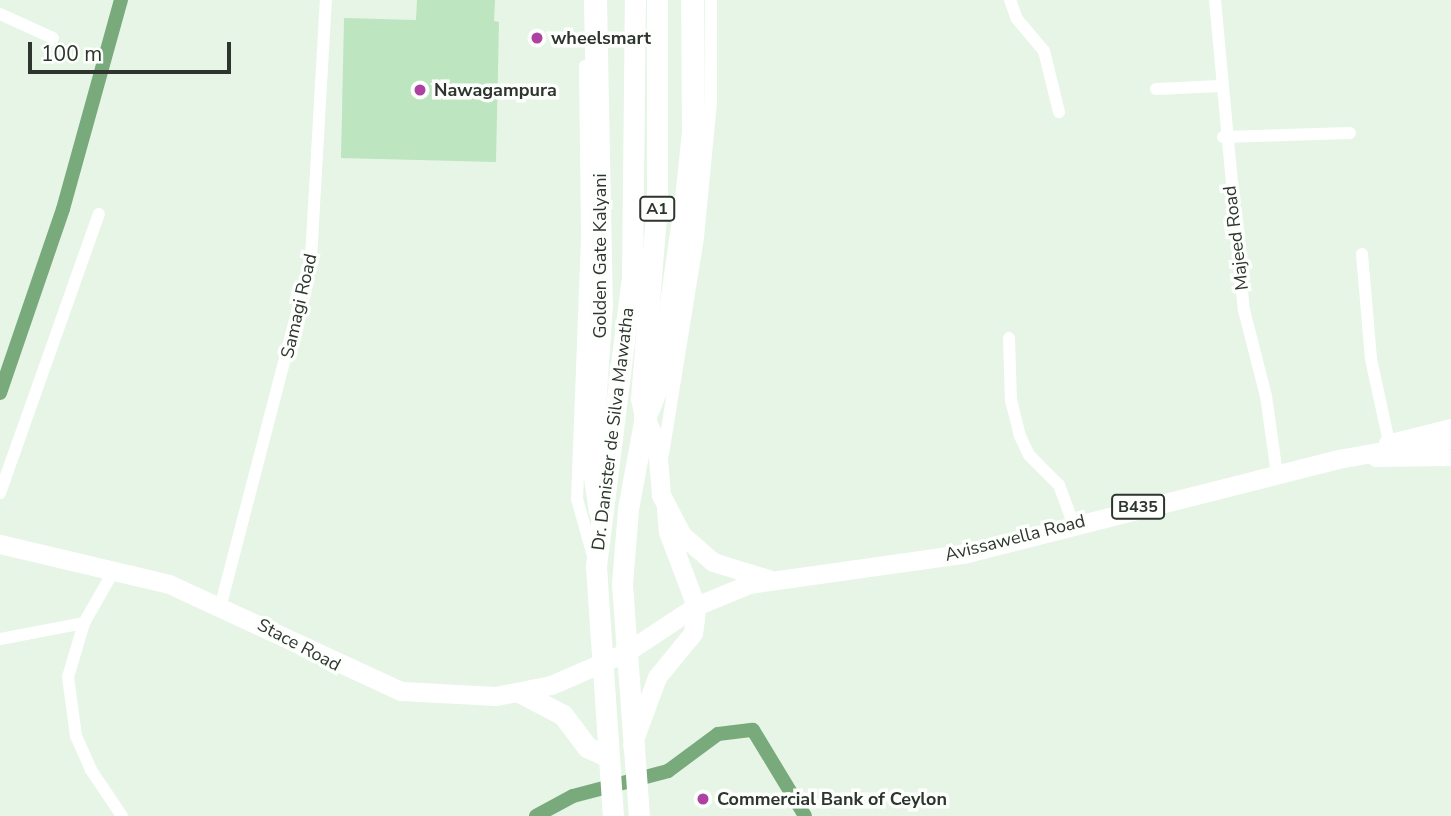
<!DOCTYPE html>
<style>
body{margin:0}
#map{position:relative;width:1451px;height:816px;overflow:hidden;background:#e7f5e7;font-family:"Nunito Sans",sans-serif}
div>[style]{position:absolute}
.green>*{inset:0;background:#bde5bf}
.canal>*{height:14px;margin:-7px;padding:0 7px;transform-origin:7px;border-radius:7px;background:#79aa7c}
.minor>*{height:12px;margin:-6px;padding:0 6px;transform-origin:6px;border-radius:6px;background:#fff}
.tertiary>*{height:16px;margin:-8px;padding:0 8px;transform-origin:8px;border-radius:8px;background:#fff}
.primary>*{height:19px;margin:-9.5px;padding:0 9.5px;transform-origin:9.5px;border-radius:9.5px;background:#fff}
.trunk>*{height:21px;margin:-10.5px;padding:0 10.5px;transform-origin:10.5px;border-radius:10.5px;background:#fff}
.motorway>*{height:23px;margin:-11.5px;padding:0 11.5px;transform-origin:11.5px;border-radius:11.5px;background:#fff}
.dots>*{width:19px;height:19px;translate:-50% -50%;box-sizing:border-box;border:4px solid #fcfffc;border-radius:50%}
span{translate:-50% -50%;white-space:nowrap;text-align:center;line-height:1.15;-webkit-text-stroke:7px #fcfffc;paint-order:stroke}
.shield-label span{padding:2px 5px;background:#fcfffc;border:2px solid;border-radius:5px;-webkit-text-stroke-width:0}
.shield-label{font-size:16px;color:#2e342e;font-weight:700}
.poi-label{font-size:18px;color:#2e342e;font-weight:700}
.left{translate:0 -50%;text-align:left}
.street-label{font-size:18px;color:#2e342e}
.scale{position:absolute;left:28px;top:42px;width:203px;height:32px;box-sizing:border-box;border:4px solid #2e342e;border-top:0;padding-left:9px;font-size:21px;line-height:24px;white-space:nowrap;color:#2e342e;-webkit-text-stroke:5px #fcfffc;paint-order:stroke}
</style>
<div id="map">
<div class="green">
<div style="clip-path:polygon(417px 0,495px 0,494px 21px,499px 22px,496px 162px,341px 158px,344px 18px,416px 20px)"></div>
</div>
<div class="canal">
<div style="left:0;top:393px;width:194px;rotate:-71.1deg"></div>
<div style="left:63px;top:209px;width:217px;rotate:-74.5deg"></div>
<div style="left:536px;top:816px;width:42px;rotate:-28.4deg"></div>
<div style="left:573px;top:796px;width:98px;rotate:-14.7deg"></div>
<div style="left:668px;top:771px;width:62px;rotate:-36.5deg"></div>
<div style="left:718px;top:734px;width:35px;rotate:-7deg"></div>
<div style="left:753px;top:730px;width:100px;rotate:58.8deg"></div>
</div>
<div class="minor">
<div style="left:1010px;top:0;width:20px;rotate:70deg"></div>
<div style="left:1017px;top:19px;width:42px;rotate:49.8deg"></div>
<div style="left:1044px;top:51px;width:63px;rotate:76.2deg"></div>
<div style="left:1215px;top:0;width:311px;rotate:84.7deg"></div>
<div style="left:1244px;top:310px;width:89px;rotate:75.7deg"></div>
<div style="left:1266px;top:396px;width:79px;rotate:82deg"></div>
<div style="left:0;top:14px;width:58px;rotate:24.4deg"></div>
<div style="left:585px;top:66px;width:174px;rotate:89.3deg"></div>
<div style="left:587px;top:240px;width:259px;rotate:92.2deg"></div>
<div style="left:577px;top:499px;width:59px;rotate:74.3deg"></div>
<div style="left:1156px;top:89px;width:64px;rotate:-2.7deg"></div>
<div style="left:1223px;top:137px;width:127px;rotate:-1.8deg"></div>
<div style="left:1362px;top:254px;width:105px;rotate:85.1deg"></div>
<div style="left:1371px;top:359px;width:85px;rotate:77.8deg"></div>
<div style="left:1009px;top:338px;width:62px;rotate:88.2deg"></div>
<div style="left:1011px;top:400px;width:37px;rotate:76deg"></div>
<div style="left:1020px;top:436px;width:21px;rotate:65deg"></div>
<div style="left:1029px;top:455px;width:42px;rotate:45deg"></div>
<div style="left:1059px;top:485px;width:40px;rotate:69.8deg"></div>
<div style="left:663px;top:454px;width:220px;rotate:-80.8deg"></div>
<div style="left:698px;top:237px;width:136px;rotate:-84.5deg"></div>
<div style="left:711px;top:102px;width:102px;rotate:-90deg"></div>
<div style="left:0;top:493px;width:296px;rotate:-70.5deg"></div>
<div style="left:221px;top:604px;width:358px;rotate:-75.4deg"></div>
<div style="left:311px;top:258px;width:258px;rotate:-86.7deg"></div>
<div style="left:84px;top:623px;width:56px;rotate:106.5deg"></div>
<div style="left:68px;top:677px;width:60px;rotate:82.3deg"></div>
<div style="left:76px;top:736px;width:37px;rotate:66deg"></div>
<div style="left:91px;top:770px;width:55px;rotate:56deg"></div>
<div style="left:0;top:639px;width:86px;rotate:-10.8deg"></div>
<div style="left:84px;top:623px;width:59px;rotate:-60.4deg"></div>
</div>
<div class="tertiary">
<div style="left:1387px;top:443px;width:66px;rotate:-14deg"></div>
<div style="left:1376px;top:459px;width:75px;rotate:-0.8deg"></div>
</div>
<div class="primary">
<div style="left:645px;top:416px;width:32px;rotate:68deg"></div>
<div style="left:657px;top:446px;width:49px;rotate:85.3deg"></div>
<div style="left:661px;top:495px;width:45px;rotate:62.3deg"></div>
<div style="left:682px;top:535px;width:41px;rotate:41.1deg"></div>
<div style="left:713px;top:562px;width:58px;rotate:17.2deg"></div>
<div style="left:0;top:544px;width:174px;rotate:13.3deg"></div>
<div style="left:169px;top:584px;width:255px;rotate:24.8deg"></div>
<div style="left:401px;top:691px;width:95px;rotate:3deg"></div>
<div style="left:496px;top:696px;width:56px;rotate:-11.3deg"></div>
<div style="left:551px;top:685px;width:81px;rotate:-23.4deg"></div>
<div style="left:625px;top:653px;width:85px;rotate:-33.5deg"></div>
<div style="left:696px;top:606px;width:57px;rotate:-22.5deg"></div>
<div style="left:749px;top:584px;width:216px;rotate:-8deg"></div>
<div style="left:963px;top:554px;width:387px;rotate:-14.2deg"></div>
<div style="left:1338px;top:459px;width:115px;rotate:-10deg"></div>
<div style="left:632px;top:745px;width:72px;rotate:-69.8deg"></div>
<div style="left:657px;top:677px;width:57px;rotate:-50.7deg"></div>
<div style="left:693px;top:633px;width:14px;rotate:-82deg"></div>
<div style="left:695px;top:619px;width:13px;rotate:-86deg"></div>
<div style="left:696px;top:606px;width:79px;rotate:-110.7deg"></div>
<div style="left:668px;top:532px;width:24px;rotate:-95deg"></div>
</div>
<div class="trunk">
<div style="left:521px;top:693px;width:47px;rotate:27.6deg"></div>
<div style="left:563px;top:715px;width:40px;rotate:53deg"></div>
<div style="left:587px;top:747px;width:23px;rotate:25deg"></div>
<div style="left:613px;top:816px;width:251px;rotate:-93.9deg"></div>
<div style="left:596px;top:566px;width:290px;rotate:-82.9deg"></div>
<div style="left:632px;top:278px;width:278px;rotate:-89.4deg"></div>
<div style="left:639px;top:816px;width:233px;rotate:-94.2deg"></div>
<div style="left:622px;top:584px;width:75px;rotate:-85.4deg"></div>
<div style="left:628px;top:509px;width:95px;rotate:-79.6deg"></div>
<div style="left:645px;top:416px;width:18px;rotate:-103deg"></div>
<div style="left:641px;top:398px;width:196px;rotate:-85.3deg"></div>
<div style="left:657px;top:203px;width:203px;rotate:-90deg"></div>
</div>
<div class="motorway">
<div style="left:595px;top:0;width:304px;rotate:88.9deg"></div>
<div style="left:601px;top:304px;width:147px;rotate:93.9deg"></div>
<div style="left:591px;top:451px;width:61px;rotate:81.5deg"></div>
<div style="left:645px;top:416px;width:40px;rotate:-68deg"></div>
<div style="left:660px;top:379px;width:182px;rotate:-81.8deg"></div>
<div style="left:686px;top:199px;width:68px;rotate:-84.1deg"></div>
<div style="left:693px;top:131px;width:131px;rotate:-90.4deg"></div>
</div>
<div class="dots">
<div style="left:537px;top:38px;background:#ad42a2"></div>
<div style="left:420px;top:90px;background:#ad42a2"></div>
<div style="left:703px;top:799px;background:#ad42a2"></div>
</div>
<div class="shield-label">
<span style="left:657px;top:209px">A1</span>
<span style="left:1138px;top:507px">B435</span>
</div>
<div class="poi-label">
<span class="left" style="left:551px;top:38px">wheelsmart</span>
<span class="left" style="left:434px;top:90px">Nawagampura</span>
<span class="left" style="left:717px;top:799px">Commercial Bank of Ceylon</span>
</div>
<div class="street-label">
<span style="left:1236px;top:238px;rotate:-97deg">Majeed Road</span>
<span style="left:600px;top:256px;rotate:-90deg">Golden Gate Kalyani</span>
<span style="left:299px;top:306px;rotate:-77deg">Samagi Road</span>
<span style="left:613px;top:429px;rotate:-83deg">Dr. Danister de Silva Mawatha</span>
<span style="left:1015px;top:538px;rotate:-14deg">Avissawella Road</span>
<span style="left:299px;top:645px;rotate:28deg">Stace Road</span>
</div>
<div class="scale">100 m</div>
</div>
